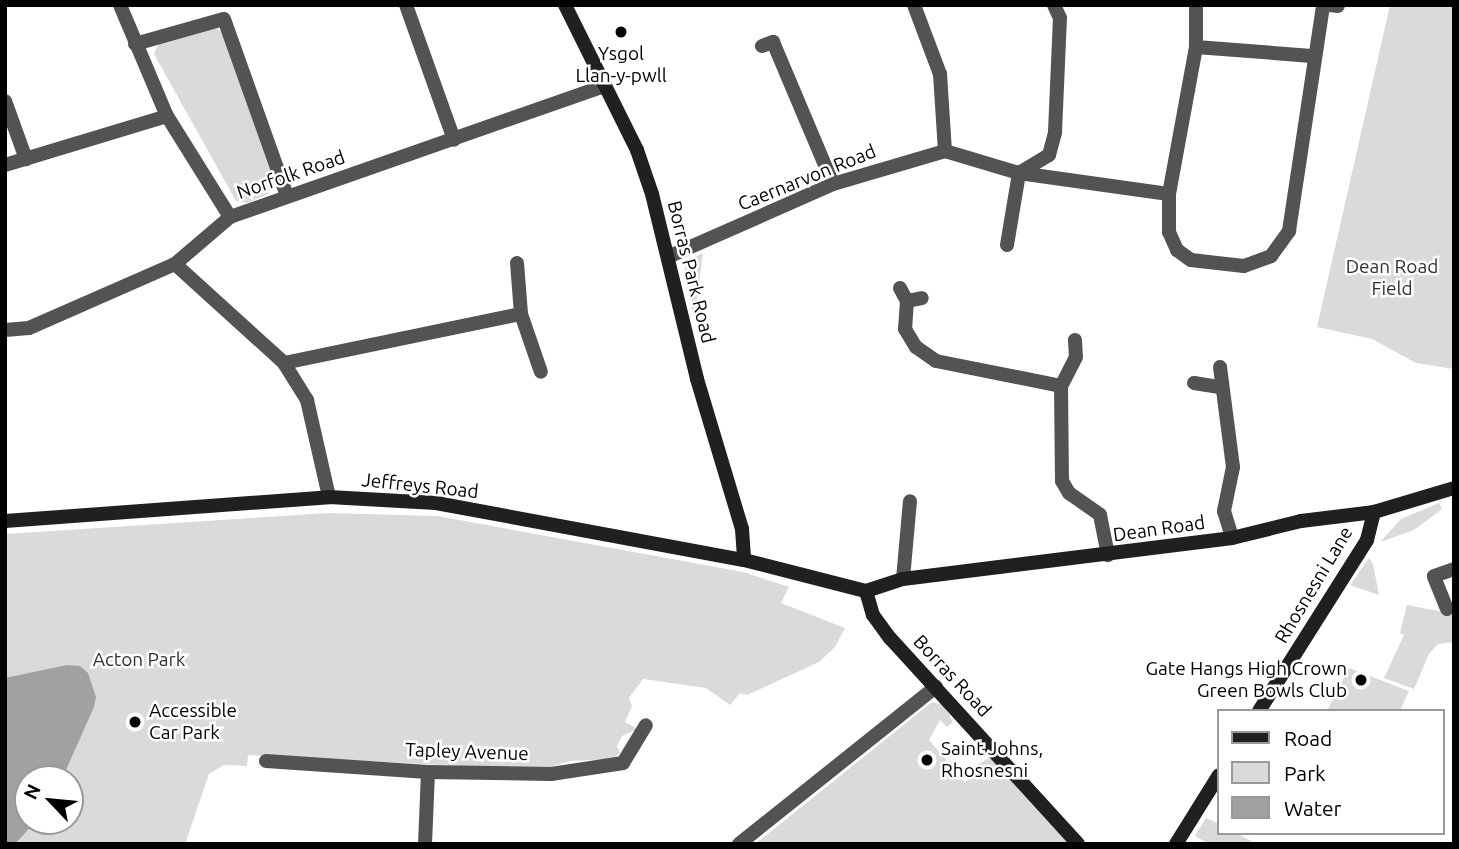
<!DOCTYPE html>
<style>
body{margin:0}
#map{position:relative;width:1459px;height:849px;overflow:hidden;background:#fff;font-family:Ubuntu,sans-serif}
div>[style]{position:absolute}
.green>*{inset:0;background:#dadada}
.water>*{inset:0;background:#a1a1a1}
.street>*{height:14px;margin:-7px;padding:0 7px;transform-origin:7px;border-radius:7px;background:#535353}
.secondary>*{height:14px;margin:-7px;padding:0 7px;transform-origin:7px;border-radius:7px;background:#202020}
.dots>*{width:19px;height:19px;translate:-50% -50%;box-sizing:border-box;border:4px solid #fff;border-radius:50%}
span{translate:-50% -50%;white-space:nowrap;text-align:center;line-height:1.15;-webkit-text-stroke:5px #fff;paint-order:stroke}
.poi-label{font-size:19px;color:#000}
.right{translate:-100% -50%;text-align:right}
.left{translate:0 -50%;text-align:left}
.street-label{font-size:19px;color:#000}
.park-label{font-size:19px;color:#313131}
.frame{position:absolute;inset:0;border:7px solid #000;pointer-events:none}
.legend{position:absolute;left:1217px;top:709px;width:228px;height:126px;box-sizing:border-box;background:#fff;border:2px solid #999;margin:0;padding:9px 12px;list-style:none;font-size:21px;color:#000}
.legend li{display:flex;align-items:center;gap:14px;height:35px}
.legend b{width:35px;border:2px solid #999}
.north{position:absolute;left:14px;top:765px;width:70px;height:70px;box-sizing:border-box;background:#fff;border:2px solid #999;border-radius:50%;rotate:296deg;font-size:19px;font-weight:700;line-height:28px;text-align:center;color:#000}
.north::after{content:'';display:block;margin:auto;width:24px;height:32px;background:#000;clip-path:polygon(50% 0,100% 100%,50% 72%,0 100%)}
</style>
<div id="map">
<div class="green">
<div style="clip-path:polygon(1390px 5px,1454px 5px,1454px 369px,1416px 363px,1372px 339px,1317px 327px)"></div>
<div style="clip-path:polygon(216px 28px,224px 34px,275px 179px,268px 194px,247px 203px,236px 201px,154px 54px,159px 42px)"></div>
<div style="clip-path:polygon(703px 253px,696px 307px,692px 312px,684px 272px,687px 261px)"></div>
<div style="clip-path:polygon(1439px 503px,1442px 509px,1414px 530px,1380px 542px,1401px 519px)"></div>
<div style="clip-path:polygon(evenodd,328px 513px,437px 516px,743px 572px,789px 587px,781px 603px,845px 628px,835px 647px,819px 662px,747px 695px,740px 693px,730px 705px,706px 688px,643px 679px,629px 698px,632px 706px,625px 722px,638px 729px,622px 736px,617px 746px,620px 753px,613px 759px,570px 761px,540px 770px,248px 755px,247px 766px,224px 765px,209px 774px,185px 844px,5px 844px,5px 534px,328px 513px,28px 779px,70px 779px,70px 821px,28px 821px,28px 779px)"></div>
<div style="clip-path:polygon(1369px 558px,1373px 564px,1379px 595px,1350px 585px)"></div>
<div style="clip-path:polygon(1407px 605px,1454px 614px,1454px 642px,1438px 644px,1429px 654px,1414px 689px,1384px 678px,1404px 635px,1400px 633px)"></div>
<div style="clip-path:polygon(1349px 668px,1409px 691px,1400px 711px,1327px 711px)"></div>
<div style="clip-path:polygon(932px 702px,944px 705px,953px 722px,947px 727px,940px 720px,929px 740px,965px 782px,982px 769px,978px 764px,991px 757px,1072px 844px,755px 844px)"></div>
<div style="clip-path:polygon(1206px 818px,1219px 824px,1219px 833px,1236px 833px,1257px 844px,1209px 844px,1195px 836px)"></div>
</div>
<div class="water">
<div style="clip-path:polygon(67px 665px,80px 666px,88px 673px,96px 697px,94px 707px,62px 779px,28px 779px,28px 821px,36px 821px,15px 844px,5px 844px,5px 678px)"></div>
</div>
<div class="street">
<div style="left:120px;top:5px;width:121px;rotate:67.1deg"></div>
<div style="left:167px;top:116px;width:119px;rotate:58deg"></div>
<div style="left:406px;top:5px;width:143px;rotate:70.4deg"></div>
<div style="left:914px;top:5px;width:74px;rotate:69.4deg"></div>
<div style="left:940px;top:74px;width:77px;rotate:86.3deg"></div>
<div style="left:1196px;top:5px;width:42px;rotate:90deg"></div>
<div style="left:1196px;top:47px;width:149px;rotate:100.4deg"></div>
<div style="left:1169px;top:194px;width:38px;rotate:90deg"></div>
<div style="left:1169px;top:232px;width:20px;rotate:66deg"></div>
<div style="left:1177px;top:250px;width:17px;rotate:36deg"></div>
<div style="left:1191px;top:260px;width:53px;rotate:6.5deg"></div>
<div style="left:1244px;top:266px;width:29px;rotate:-20deg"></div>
<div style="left:1271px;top:256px;width:31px;rotate:-54deg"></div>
<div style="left:1289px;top:231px;width:229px;rotate:-81.4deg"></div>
<div style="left:1330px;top:5px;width:8px;rotate:7deg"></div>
<div style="left:135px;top:44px;width:92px;rotate:-15.7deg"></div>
<div style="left:224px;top:19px;width:188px;rotate:70.4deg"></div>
<div style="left:762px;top:46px;width:12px;rotate:-20deg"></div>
<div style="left:773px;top:42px;width:154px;rotate:67.1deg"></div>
<div style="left:1196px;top:47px;width:116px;rotate:4.4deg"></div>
<div style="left:5px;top:101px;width:62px;rotate:70.1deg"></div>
<div style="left:5px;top:165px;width:169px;rotate:-16.8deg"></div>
<div style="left:1007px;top:245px;width:73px;rotate:-80.5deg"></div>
<div style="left:1019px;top:173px;width:35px;rotate:-31deg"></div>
<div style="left:1049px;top:155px;width:24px;rotate:-75deg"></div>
<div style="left:1055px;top:132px;width:114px;rotate:-87.5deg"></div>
<div style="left:1060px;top:18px;width:14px;rotate:-115deg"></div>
<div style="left:670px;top:256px;width:178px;rotate:-23.8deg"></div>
<div style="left:833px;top:184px;width:117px;rotate:-16.4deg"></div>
<div style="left:945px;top:151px;width:77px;rotate:16.6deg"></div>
<div style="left:1019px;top:173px;width:151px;rotate:8deg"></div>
<div style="left:517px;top:263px;width:51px;rotate:85.5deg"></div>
<div style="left:521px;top:314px;width:61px;rotate:71deg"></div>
<div style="left:175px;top:264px;width:147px;rotate:42.2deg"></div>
<div style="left:284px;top:363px;width:44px;rotate:58.1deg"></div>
<div style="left:307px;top:400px;width:99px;rotate:77.2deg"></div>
<div style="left:900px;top:288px;width:15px;rotate:62deg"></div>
<div style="left:907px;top:301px;width:28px;rotate:94deg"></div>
<div style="left:905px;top:329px;width:21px;rotate:59deg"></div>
<div style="left:916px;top:347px;width:24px;rotate:35deg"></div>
<div style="left:936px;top:361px;width:127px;rotate:11.3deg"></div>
<div style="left:907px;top:301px;width:15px;rotate:-11deg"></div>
<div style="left:5px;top:330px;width:24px;rotate:-5deg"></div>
<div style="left:29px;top:328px;width:159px;rotate:-23.7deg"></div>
<div style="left:175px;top:264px;width:72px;rotate:-40.5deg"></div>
<div style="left:230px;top:217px;width:397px;rotate:-19.3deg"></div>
<div style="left:1075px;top:340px;width:17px;rotate:87deg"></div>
<div style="left:1076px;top:357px;width:33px;rotate:117deg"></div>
<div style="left:1061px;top:386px;width:95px;rotate:89.4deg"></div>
<div style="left:1062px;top:481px;width:14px;rotate:60deg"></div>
<div style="left:1069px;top:493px;width:38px;rotate:35deg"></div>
<div style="left:1100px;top:515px;width:41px;rotate:78.7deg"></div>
<div style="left:284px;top:363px;width:242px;rotate:-11.7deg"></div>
<div style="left:1220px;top:367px;width:101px;rotate:82.6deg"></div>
<div style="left:1233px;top:467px;width:45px;rotate:101.6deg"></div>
<div style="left:1224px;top:511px;width:28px;rotate:73deg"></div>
<div style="left:1194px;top:383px;width:26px;rotate:9deg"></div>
<div style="left:903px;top:579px;width:78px;rotate:-84.9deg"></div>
<div style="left:1447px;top:609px;width:35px;rotate:-112deg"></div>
<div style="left:1434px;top:576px;width:21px;rotate:-19deg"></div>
<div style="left:266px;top:761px;width:162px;rotate:3.9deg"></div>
<div style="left:428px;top:772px;width:123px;rotate:0.9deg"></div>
<div style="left:551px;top:774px;width:73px;rotate:-8.7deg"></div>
<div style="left:623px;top:763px;width:44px;rotate:-58.8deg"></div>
<div style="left:425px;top:844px;width:72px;rotate:-87.6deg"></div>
<div style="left:739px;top:844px;width:252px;rotate:-38.6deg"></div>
</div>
<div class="secondary">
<div style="left:565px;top:5px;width:162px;rotate:63.6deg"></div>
<div style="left:637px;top:150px;width:46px;rotate:71.2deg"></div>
<div style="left:652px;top:194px;width:190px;rotate:76.3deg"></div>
<div style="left:697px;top:379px;width:157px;rotate:73.3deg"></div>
<div style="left:742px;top:529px;width:31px;rotate:86deg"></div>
<div style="left:5px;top:521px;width:325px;rotate:-4.2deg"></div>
<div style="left:329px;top:497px;width:107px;rotate:3.2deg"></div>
<div style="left:436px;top:503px;width:313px;rotate:10.5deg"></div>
<div style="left:744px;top:560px;width:126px;rotate:14.3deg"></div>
<div style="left:866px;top:591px;width:39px;rotate:-18deg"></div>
<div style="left:903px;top:579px;width:332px;rotate:-7.1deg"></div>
<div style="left:1232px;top:538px;width:71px;rotate:-13.8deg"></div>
<div style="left:1301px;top:521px;width:74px;rotate:-7deg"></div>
<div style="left:1374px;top:512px;width:84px;rotate:-16.7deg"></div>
<div style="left:866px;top:591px;width:25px;rotate:74deg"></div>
<div style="left:873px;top:615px;width:29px;rotate:54deg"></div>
<div style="left:890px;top:638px;width:279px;rotate:47.6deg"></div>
<div style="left:1259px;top:711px;width:202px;rotate:-57.7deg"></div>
<div style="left:1367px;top:540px;width:29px;rotate:-76deg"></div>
<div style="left:1176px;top:844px;width:81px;rotate:-58.1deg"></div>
</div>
<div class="dots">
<div style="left:621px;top:32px;background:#000"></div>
<div style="left:1361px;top:680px;background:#000"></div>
<div style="left:135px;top:722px;background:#000"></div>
<div style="left:927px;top:760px;background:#000"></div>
</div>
<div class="poi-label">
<span style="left:621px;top:65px">Ysgol<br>Llan-y-pwll</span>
<span class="right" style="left:1347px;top:680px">Gate Hangs High Crown<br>Green Bowls Club</span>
<span class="left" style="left:149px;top:722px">Accessible<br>Car Park</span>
<span class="left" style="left:941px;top:760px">Saint Johns,<br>Rhosnesni</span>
</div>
<div class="street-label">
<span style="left:291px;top:175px;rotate:-19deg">Norfolk Road</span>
<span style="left:807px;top:178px;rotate:-22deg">Caernarvon Road</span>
<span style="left:691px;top:272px;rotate:76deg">Borras Park Road</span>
<span style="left:420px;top:486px;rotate:6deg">Jeffreys Road</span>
<span style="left:1159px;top:529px;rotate:-8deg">Dean Road</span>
<span style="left:1314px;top:585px;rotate:-59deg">Rhosnesni Lane</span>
<span style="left:952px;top:676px;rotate:47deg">Borras Road</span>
<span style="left:467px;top:752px;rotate:2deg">Tapley Avenue</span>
</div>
<div class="park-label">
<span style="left:1392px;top:278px">Dean Road<br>Field</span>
<span style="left:139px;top:660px">Acton Park</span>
</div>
<div class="frame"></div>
<ul class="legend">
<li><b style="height:9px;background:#202020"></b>Road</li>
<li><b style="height:19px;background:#dadada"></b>Park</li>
<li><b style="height:19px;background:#a1a1a1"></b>Water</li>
</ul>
<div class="north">N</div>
</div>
